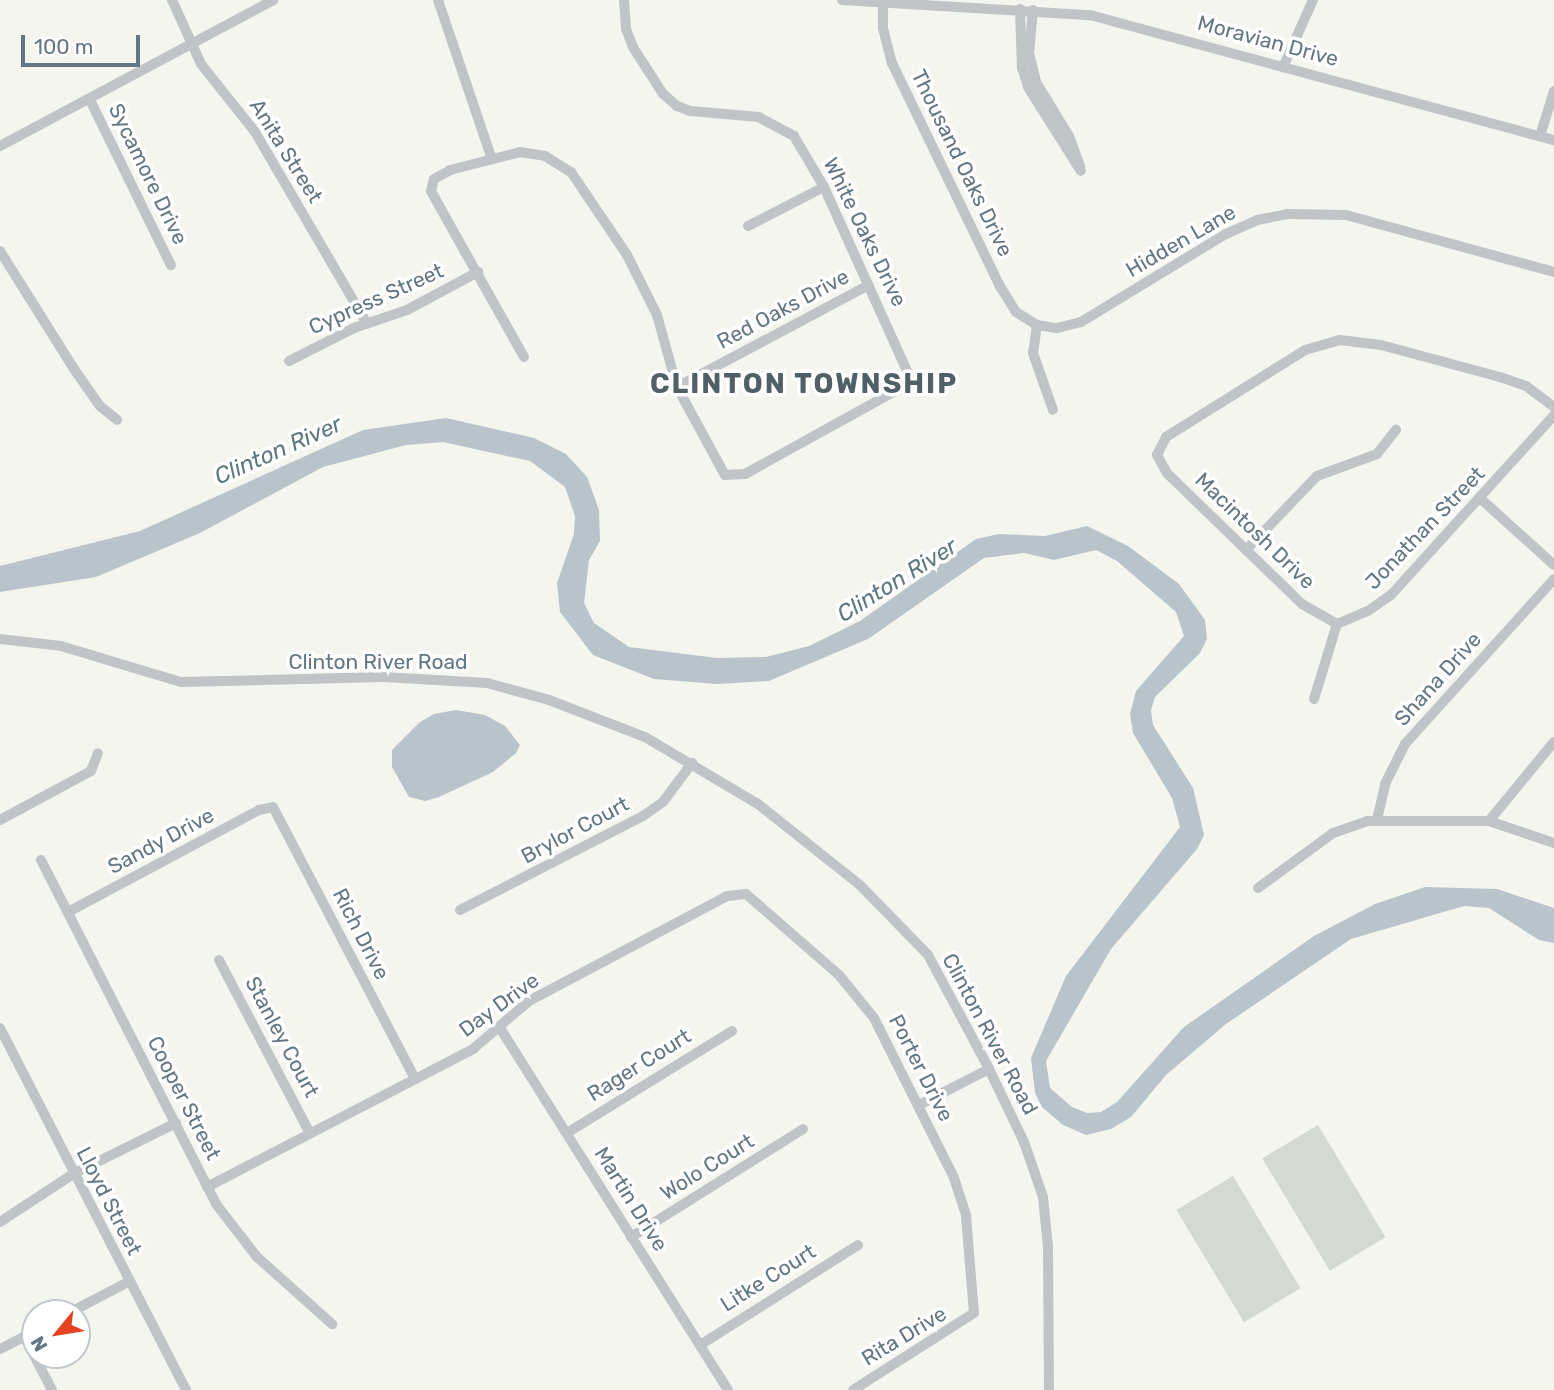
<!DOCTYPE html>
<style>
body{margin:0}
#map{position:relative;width:1554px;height:1390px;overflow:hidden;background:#f5f5f0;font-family:Rubik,sans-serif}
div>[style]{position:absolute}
.green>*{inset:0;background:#d4dad0;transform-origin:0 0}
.water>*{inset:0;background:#b8c4c9}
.minor>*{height:10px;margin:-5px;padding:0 5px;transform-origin:5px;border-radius:5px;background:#c0c4c7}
span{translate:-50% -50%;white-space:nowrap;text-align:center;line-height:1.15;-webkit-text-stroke:7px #fff;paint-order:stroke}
.street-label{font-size:21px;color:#637682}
.water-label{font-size:23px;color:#5f787f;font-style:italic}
.district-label{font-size:28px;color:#515f67;font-weight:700;letter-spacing:2px}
.north{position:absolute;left:21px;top:1299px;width:70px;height:70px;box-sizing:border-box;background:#fff;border:2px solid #c1c8cd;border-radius:50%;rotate:240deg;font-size:19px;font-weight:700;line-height:28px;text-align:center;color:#637682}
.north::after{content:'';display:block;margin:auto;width:24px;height:32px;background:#e54320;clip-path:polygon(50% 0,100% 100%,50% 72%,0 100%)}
.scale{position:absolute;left:21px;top:35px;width:119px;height:32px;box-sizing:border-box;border:4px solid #637682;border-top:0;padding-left:9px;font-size:21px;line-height:24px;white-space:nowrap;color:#637682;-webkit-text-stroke:5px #fff;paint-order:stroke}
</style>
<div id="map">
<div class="green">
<div style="left:1318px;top:1125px;width:131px;height:65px;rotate:59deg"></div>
<div style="left:1233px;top:1176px;width:131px;height:66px;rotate:59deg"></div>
</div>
<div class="water">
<div style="clip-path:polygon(446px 418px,534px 438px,566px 454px,587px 477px,599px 510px,600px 541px,589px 560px,584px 603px,594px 623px,629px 647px,717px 658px,766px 657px,809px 646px,860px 621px,976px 539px,999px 534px,1045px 536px,1087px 526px,1128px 546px,1179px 584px,1205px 620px,1207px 639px,1200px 653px,1155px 697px,1151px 710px,1153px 725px,1193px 788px,1204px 835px,1197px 849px,1111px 949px,1046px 1061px,1050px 1088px,1072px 1107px,1087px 1113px,1101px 1112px,1117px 1102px,1184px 1027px,1314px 936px,1375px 904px,1425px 887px,1497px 889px,1554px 908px,1554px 943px,1539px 940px,1489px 908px,1464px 906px,1351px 939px,1226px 1024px,1166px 1075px,1131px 1117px,1111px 1129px,1086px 1135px,1063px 1125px,1042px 1107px,1035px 1093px,1031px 1058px,1066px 976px,1180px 827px,1172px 798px,1133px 733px,1130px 714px,1136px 691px,1184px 636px,1176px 612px,1117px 561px,1096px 550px,1054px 560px,1024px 553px,984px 558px,868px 639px,769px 681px,717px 684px,654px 679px,593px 655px,560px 612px,557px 583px,574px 534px,575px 516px,565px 487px,530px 461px,443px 442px,406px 445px,323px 467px,200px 533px,96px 577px,0 592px,0 566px,140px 531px,363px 430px)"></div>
<div style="clip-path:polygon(456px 710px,485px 715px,505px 726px,520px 745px,516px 753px,493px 772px,439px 797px,425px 801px,409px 797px,392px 767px,392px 750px,420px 722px,434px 714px)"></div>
</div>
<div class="minor">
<div style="left:172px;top:0;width:70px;rotate:65.6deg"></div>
<div style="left:201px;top:64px;width:87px;rotate:51.5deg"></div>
<div style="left:255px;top:132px;width:222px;rotate:59.7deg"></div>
<div style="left:438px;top:0;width:166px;rotate:71.3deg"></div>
<div style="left:842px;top:0;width:248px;rotate:3.5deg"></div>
<div style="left:1090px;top:15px;width:481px;rotate:15.1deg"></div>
<div style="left:883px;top:2px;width:26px;rotate:90deg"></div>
<div style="left:883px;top:28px;width:36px;rotate:76deg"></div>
<div style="left:892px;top:63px;width:250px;rotate:64.2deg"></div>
<div style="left:1001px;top:288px;width:28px;rotate:58deg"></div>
<div style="left:1016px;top:312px;width:25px;rotate:32deg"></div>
<div style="left:1037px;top:325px;width:20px;rotate:9deg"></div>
<div style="left:1057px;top:328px;width:25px;rotate:-14deg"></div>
<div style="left:1081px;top:322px;width:170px;rotate:-31.3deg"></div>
<div style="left:1226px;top:234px;width:34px;rotate:-24deg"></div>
<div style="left:1257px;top:220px;width:31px;rotate:-11deg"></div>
<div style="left:1287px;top:214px;width:59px;rotate:1deg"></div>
<div style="left:1346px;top:215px;width:216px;rotate:15.3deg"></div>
<div style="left:1020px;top:9px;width:59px;rotate:88.1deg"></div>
<div style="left:1022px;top:68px;width:20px;rotate:72deg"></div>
<div style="left:1028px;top:87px;width:99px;rotate:57.8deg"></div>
<div style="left:1033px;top:10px;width:43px;rotate:95.3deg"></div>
<div style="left:1029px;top:53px;width:30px;rotate:76deg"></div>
<div style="left:1036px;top:82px;width:63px;rotate:58.6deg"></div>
<div style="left:1069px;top:136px;width:33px;rotate:70deg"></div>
<div style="left:1284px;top:65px;width:71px;rotate:-66deg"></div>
<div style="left:90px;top:100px;width:184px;rotate:63.9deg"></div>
<div style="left:1540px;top:136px;width:47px;rotate:-72.7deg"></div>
<div style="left:0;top:146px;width:310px;rotate:-28.1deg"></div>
<div style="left:748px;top:226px;width:85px;rotate:-27.2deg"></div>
<div style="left:0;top:251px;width:139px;rotate:57.9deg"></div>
<div style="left:74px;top:369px;width:45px;rotate:54.9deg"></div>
<div style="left:100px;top:406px;width:22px;rotate:39deg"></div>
<div style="left:1037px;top:325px;width:28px;rotate:98deg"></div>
<div style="left:1033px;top:353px;width:60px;rotate:70.7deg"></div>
<div style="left:524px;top:357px;width:190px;rotate:-119.3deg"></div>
<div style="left:431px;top:191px;width:12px;rotate:-76deg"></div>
<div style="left:434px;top:179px;width:18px;rotate:-29deg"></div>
<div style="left:450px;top:170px;width:72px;rotate:-14.4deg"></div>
<div style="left:520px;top:152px;width:25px;rotate:9deg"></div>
<div style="left:545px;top:156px;width:31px;rotate:32deg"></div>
<div style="left:571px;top:172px;width:100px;rotate:56deg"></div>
<div style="left:627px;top:255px;width:67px;rotate:63.4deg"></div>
<div style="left:657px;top:315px;width:75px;rotate:74.5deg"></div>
<div style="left:677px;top:387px;width:100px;rotate:61.4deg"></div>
<div style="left:725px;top:475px;width:20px;rotate:-3deg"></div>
<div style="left:745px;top:474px;width:191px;rotate:-28.9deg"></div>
<div style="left:912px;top:382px;width:214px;rotate:-114.3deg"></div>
<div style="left:824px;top:187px;width:59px;rotate:-120.5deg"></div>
<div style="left:794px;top:136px;width:40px;rotate:-152deg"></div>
<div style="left:759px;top:117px;width:69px;rotate:-175deg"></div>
<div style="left:690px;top:111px;width:14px;rotate:-159deg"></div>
<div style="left:677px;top:106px;width:18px;rotate:-139deg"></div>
<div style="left:663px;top:94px;width:56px;rotate:-122.6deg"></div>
<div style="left:633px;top:47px;width:19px;rotate:-111deg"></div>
<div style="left:626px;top:29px;width:29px;rotate:-94deg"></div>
<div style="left:289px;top:361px;width:73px;rotate:-26.9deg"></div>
<div style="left:354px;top:328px;width:56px;rotate:-18.8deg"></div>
<div style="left:407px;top:310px;width:81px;rotate:-28.2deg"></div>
<div style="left:677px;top:387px;width:217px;rotate:-28deg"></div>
<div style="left:1481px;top:499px;width:98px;rotate:42.1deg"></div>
<div style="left:1246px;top:550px;width:103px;rotate:-46.2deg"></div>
<div style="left:1317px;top:476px;width:64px;rotate:-20.1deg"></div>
<div style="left:1377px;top:454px;width:31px;rotate:-52deg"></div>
<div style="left:1337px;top:624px;width:40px;rotate:-150.3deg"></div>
<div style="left:1302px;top:604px;width:188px;rotate:-135.9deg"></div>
<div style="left:1167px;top:473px;width:21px;rotate:-119deg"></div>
<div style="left:1157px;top:455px;width:20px;rotate:-63deg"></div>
<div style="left:1166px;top:437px;width:164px;rotate:-32deg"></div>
<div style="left:1305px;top:350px;width:36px;rotate:-16deg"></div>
<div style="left:1340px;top:340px;width:41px;rotate:7deg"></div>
<div style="left:1381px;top:345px;width:123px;rotate:15.1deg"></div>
<div style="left:1500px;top:377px;width:28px;rotate:19deg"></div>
<div style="left:1526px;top:386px;width:35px;rotate:37deg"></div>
<div style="left:1337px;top:624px;width:34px;rotate:-23deg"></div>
<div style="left:1368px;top:611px;width:28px;rotate:-35deg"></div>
<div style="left:1391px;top:595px;width:243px;rotate:-47.8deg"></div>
<div style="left:0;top:639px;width:61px;rotate:6.5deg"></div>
<div style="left:61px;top:646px;width:125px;rotate:16.7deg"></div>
<div style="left:181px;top:682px;width:203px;rotate:-1.4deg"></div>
<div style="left:384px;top:677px;width:103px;rotate:3.3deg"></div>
<div style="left:487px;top:683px;width:64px;rotate:15.3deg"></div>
<div style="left:549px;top:700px;width:103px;rotate:21.1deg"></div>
<div style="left:645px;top:737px;width:131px;rotate:30.7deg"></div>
<div style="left:758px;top:804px;width:130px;rotate:38.5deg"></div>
<div style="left:860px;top:885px;width:98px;rotate:45.8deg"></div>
<div style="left:928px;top:955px;width:129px;rotate:61.8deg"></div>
<div style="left:989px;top:1069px;width:81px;rotate:64.4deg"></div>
<div style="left:1024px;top:1142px;width:58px;rotate:70.9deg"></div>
<div style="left:1043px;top:1197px;width:50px;rotate:84.3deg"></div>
<div style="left:1048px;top:1247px;width:143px;rotate:89.6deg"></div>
<div style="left:1314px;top:699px;width:78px;rotate:-73deg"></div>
<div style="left:0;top:820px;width:103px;rotate:-28.3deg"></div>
<div style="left:91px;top:771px;width:19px;rotate:-69deg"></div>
<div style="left:1377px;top:820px;width:37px;rotate:-77deg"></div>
<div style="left:1385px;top:784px;width:45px;rotate:-63.4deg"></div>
<div style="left:1405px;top:744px;width:222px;rotate:-47.9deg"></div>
<div style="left:1489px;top:821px;width:102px;rotate:-50.6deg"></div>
<div style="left:41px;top:860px;width:386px;rotate:63deg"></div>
<div style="left:216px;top:1204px;width:67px;rotate:52.3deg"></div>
<div style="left:257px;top:1257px;width:101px;rotate:41.8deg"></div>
<div style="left:1258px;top:888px;width:93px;rotate:-36.3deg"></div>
<div style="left:1333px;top:833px;width:36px;rotate:-19deg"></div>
<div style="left:1367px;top:821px;width:122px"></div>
<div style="left:1489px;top:821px;width:69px;rotate:18.7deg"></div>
<div style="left:460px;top:910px;width:206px;rotate:-27.2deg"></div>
<div style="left:643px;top:816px;width:24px;rotate:-35deg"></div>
<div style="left:663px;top:802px;width:49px;rotate:-53.4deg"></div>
<div style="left:68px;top:912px;width:217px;rotate:-28.1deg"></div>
<div style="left:259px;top:810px;width:14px;rotate:-12deg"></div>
<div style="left:273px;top:807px;width:307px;rotate:62.4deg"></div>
<div style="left:219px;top:960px;width:195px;rotate:62.3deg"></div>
<div style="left:0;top:1028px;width:407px;rotate:62.8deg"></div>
<div style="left:500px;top:1028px;width:428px;rotate:57.8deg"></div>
<div style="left:919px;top:1105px;width:79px;rotate:-27.2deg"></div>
<div style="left:567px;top:1133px;width:194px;rotate:-31.7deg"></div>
<div style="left:207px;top:1187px;width:300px;rotate:-27.4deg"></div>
<div style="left:473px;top:1049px;width:74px;rotate:-40.6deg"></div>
<div style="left:529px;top:1001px;width:224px;rotate:-27.9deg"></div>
<div style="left:727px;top:896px;width:19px;rotate:-6deg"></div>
<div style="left:746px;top:894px;width:123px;rotate:41.1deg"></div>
<div style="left:839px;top:975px;width:55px;rotate:50.9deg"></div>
<div style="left:874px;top:1018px;width:179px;rotate:63.4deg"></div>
<div style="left:954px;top:1178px;width:40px;rotate:72deg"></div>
<div style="left:966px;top:1216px;width:97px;rotate:85.3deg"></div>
<div style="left:974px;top:1313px;width:143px;rotate:147.5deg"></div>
<div style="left:0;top:1222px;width:87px;rotate:-33.3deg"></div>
<div style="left:73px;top:1174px;width:115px;rotate:-26.3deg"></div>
<div style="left:631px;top:1237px;width:203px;rotate:-32.1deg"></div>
<div style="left:69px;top:1313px;width:67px;rotate:-27.7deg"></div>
<div style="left:24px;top:1336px;width:61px;rotate:62.6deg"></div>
<div style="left:700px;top:1345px;width:187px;rotate:-32.3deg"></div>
<div style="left:0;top:1349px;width:39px;rotate:-27deg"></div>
</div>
<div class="street-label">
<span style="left:1268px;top:41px;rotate:15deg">Moravian Drive</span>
<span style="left:286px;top:151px;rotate:58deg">Anita Street</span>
<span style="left:962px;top:163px;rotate:64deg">Thousand Oaks Drive</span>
<span style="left:148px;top:174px;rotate:64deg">Sycamore Drive</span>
<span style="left:865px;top:232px;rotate:64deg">White Oaks Drive</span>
<span style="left:1181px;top:241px;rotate:-30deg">Hidden Lane</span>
<span style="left:376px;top:299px;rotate:-24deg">Cypress Street</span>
<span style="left:783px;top:309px;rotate:-28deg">Red Oaks Drive</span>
<span style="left:1425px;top:528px;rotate:-46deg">Jonathan Street</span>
<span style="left:1255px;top:531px;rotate:44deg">Macintosh Drive</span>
<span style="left:378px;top:662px">Clinton River Road</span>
<span style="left:1438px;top:679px;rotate:-48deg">Shana Drive</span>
<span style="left:575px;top:830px;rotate:-28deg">Brylor Court</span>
<span style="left:161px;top:841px;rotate:-28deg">Sandy Drive</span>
<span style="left:361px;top:934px;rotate:63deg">Rich Drive</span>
<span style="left:499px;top:1005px;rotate:-36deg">Day Drive</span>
<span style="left:990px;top:1034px;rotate:62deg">Clinton River Road</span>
<span style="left:282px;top:1037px;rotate:62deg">Stanley Court</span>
<span style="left:639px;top:1065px;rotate:-32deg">Rager Court</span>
<span style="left:921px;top:1068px;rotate:63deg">Porter Drive</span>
<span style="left:184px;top:1098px;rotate:63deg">Cooper Street</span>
<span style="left:707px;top:1167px;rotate:-32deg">Wolo Court</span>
<span style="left:631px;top:1199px;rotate:58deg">Martin Drive</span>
<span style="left:109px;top:1201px;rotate:63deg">Lloyd Street</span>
<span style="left:768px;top:1278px;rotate:-32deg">Litke Court</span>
<span style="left:904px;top:1336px;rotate:-31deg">Rita Drive</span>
</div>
<div class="water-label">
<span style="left:278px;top:450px;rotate:-24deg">Clinton River</span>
<span style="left:897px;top:580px;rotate:-32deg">Clinton River</span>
</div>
<div class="district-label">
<span style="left:804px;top:384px">CLINTON TOWNSHIP</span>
</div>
<div class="north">N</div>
<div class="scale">100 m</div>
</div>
